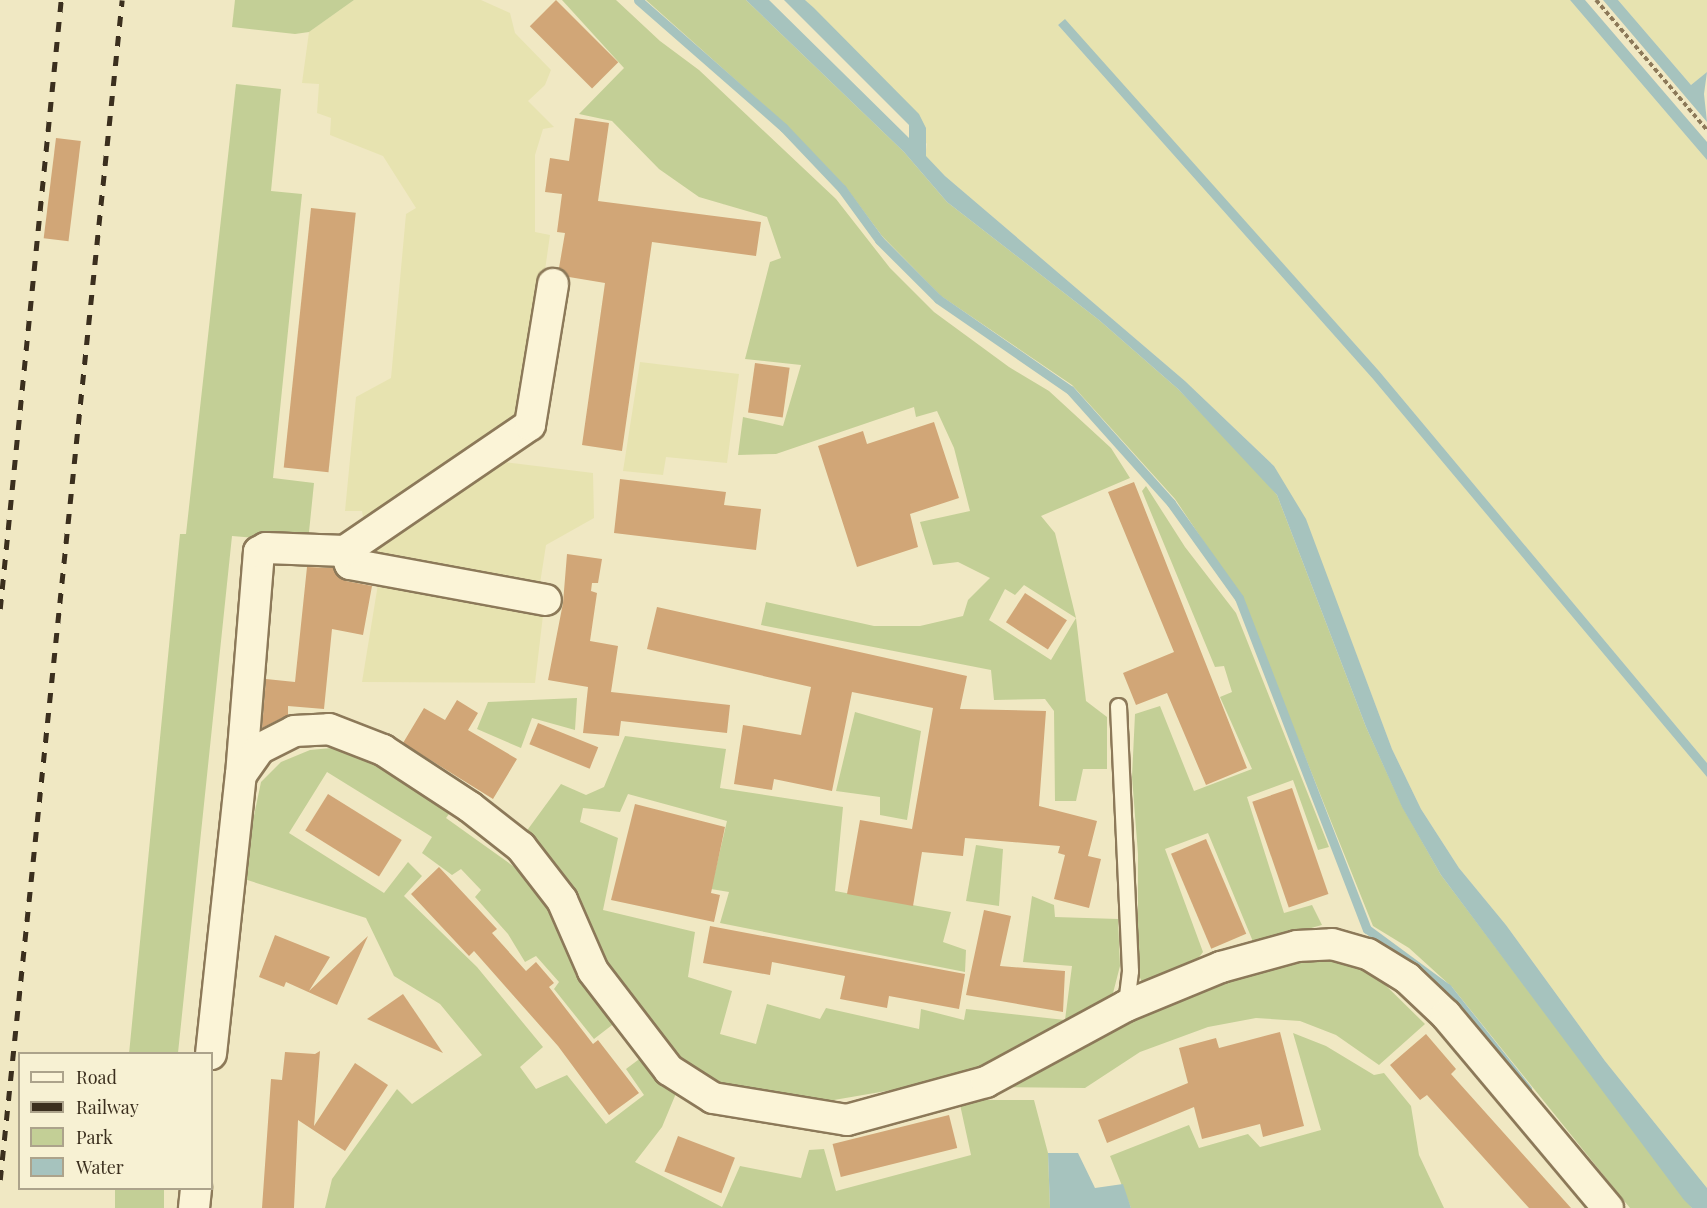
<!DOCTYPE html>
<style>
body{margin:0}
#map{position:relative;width:1707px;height:1208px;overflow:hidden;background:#f0e8c3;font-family:"Playfair Display",serif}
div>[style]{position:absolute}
.farmland>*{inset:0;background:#e7e3b0}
.green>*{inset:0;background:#c3cf96;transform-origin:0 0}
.water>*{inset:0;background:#a6c3be}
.stream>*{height:9px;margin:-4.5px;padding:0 4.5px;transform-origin:4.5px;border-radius:4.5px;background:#a6c3be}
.building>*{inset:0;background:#d1a677;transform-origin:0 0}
.path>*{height:4px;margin-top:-2px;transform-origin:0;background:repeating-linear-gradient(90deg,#8c7959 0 4.5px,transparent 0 7.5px)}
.roads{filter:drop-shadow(2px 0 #8c7959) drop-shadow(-2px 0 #8c7959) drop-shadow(0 2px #8c7959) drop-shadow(0 -2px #8c7959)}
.lane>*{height:15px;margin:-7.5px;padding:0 7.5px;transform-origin:7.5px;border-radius:7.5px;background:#fbf4d7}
.street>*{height:30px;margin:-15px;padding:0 15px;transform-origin:15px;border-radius:15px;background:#fbf4d7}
.rail>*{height:4.5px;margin-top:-2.25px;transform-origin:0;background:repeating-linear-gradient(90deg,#3b2f1e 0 10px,transparent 0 20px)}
span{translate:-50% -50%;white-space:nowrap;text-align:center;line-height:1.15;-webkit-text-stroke:5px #f7f1d3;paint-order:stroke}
.legend{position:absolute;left:18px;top:1052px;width:195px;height:138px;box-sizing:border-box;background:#f7f1d3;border:2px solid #aca38b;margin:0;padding:8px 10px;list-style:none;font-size:18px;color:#3b2f1e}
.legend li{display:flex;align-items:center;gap:12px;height:30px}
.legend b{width:30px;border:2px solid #aca38b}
</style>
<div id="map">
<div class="farmland">
<div style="clip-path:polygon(354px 0,481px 0,510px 13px,515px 33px,551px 70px,545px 85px,528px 101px,554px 127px,543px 129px,535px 155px,535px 232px,550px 235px,525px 411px,365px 528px,362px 511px,345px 511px,356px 397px,391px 378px,406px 214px,416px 208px,383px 156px,330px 135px,331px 118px,317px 113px,319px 84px,302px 83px,309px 32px)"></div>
<div style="clip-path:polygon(805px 0,1570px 0,1707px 160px,1707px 763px,1379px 371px,1065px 20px,1058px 25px,1373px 379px,1707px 777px,1707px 1188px,1605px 1061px,1506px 925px,1459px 868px,1421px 809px,1392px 749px,1340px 611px,1274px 466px,1185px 381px,945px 176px,925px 156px,927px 144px)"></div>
<div style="clip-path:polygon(1618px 0,1707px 0,1707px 72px,1691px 85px)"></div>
<div style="clip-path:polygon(640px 362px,739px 374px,727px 463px,666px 457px,663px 475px,623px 471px)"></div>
<div style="clip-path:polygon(497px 461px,593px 473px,594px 518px,546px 545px,539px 590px,362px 556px)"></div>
<div style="clip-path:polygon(379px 578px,544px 607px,535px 683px,362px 682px)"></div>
</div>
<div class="green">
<div style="clip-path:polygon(235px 0,354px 0,309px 32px,295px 34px,232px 27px)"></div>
<div style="clip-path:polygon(evenodd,562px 0,616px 0,660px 41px,699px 70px,836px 199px,890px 268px,934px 312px,1009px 367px,1049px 391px,1111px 448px,1130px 478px,1041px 516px,1055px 533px,1076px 618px,1086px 701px,1107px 717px,1107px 769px,1083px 769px,1076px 801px,1055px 801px,1054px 711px,1045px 699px,994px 700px,991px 670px,761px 625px,766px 602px,874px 626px,920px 626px,963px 616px,968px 600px,990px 578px,958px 562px,933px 565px,920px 522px,970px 511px,954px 448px,937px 411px,916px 417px,914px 407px,776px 454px,738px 455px,743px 417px,783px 426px,801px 365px,745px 359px,770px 262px,781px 258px,767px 217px,699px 197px,659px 169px,612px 121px,579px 114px,624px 68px,562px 0,1024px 585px,1076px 618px,1051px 660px,989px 620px,1005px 589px,1015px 595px,1024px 585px)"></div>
<div style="clip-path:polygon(646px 0,746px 0,904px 152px,947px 202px,1099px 320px,1178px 389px,1262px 477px,1277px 495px,1366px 727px,1402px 806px,1441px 875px,1692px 1208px,1630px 1208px,1452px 987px,1409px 948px,1373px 926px,1241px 597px,1175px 499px,1072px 385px,941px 296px,882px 236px,845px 186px,786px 125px)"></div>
<div style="clip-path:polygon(236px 84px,281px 89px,271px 191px,302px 194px,273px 478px,314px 483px,308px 542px,232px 536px,178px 1053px,129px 1054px,180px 534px,186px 534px)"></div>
<div style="clip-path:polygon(1146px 486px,1185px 547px,1236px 613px,1329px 847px,1318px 850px,1293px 780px,1247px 797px,1284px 913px,1312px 905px,1322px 925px,1254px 944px,1208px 833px,1165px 849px,1203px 952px,1190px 969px,1144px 987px,1138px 973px,1138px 854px,1132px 777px,1135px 714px,1160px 706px,1194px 791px,1252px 769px,1220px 697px,1232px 692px,1224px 666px,1215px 667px,1142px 491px)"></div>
<div style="clip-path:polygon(577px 698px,575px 730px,532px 718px,521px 748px,477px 729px,488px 702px)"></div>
<div style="clip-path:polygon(855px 712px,921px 731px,907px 820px,880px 815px,880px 797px,836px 791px)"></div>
<div style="clip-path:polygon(625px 736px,726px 749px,720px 788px,843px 807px,835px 891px,951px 912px,943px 942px,966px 950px,965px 972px,720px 923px,729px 892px,711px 889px,727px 821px,628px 794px,620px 812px,583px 808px,580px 822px,618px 838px,603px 910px,695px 932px,688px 977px,732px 991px,720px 1034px,756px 1044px,767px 1004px,820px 1019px,826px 1008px,919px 1029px,921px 1009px,964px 1020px,966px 1009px,1065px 1020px,1072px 966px,1023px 962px,1032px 896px,1054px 905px,1055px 917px,1118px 919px,1120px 966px,1111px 1001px,979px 1072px,950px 1080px,834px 1100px,776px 1099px,695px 1077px,608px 972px,523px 836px,561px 784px,586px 795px,604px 787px)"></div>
<div style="clip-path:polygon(342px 747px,379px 762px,452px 810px,446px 818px,513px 866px,553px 910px,616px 1022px,594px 1039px,554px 989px,559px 982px,536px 956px,525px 962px,508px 934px,475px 897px,481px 890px,461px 869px,452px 875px,422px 853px,432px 837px,327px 772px,289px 833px,384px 893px,408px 862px,422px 876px,404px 896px,477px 967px,543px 1047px,520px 1067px,536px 1089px,567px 1075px,606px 1124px,644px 1095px,626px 1069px,642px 1057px,677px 1091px,662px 1127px,635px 1162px,722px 1207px,740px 1166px,801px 1178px,809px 1150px,824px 1149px,836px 1191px,971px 1155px,959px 1100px,1034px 1100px,1048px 1153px,1050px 1208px,325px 1208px,332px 1179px,397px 1089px,412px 1104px,482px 1055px,440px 1004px,394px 976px,366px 918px,241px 878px,261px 782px,281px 762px,310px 750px)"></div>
<div style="clip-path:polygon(976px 845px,1003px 849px,999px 906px,966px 901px)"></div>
<div style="clip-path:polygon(1299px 953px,1334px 958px,1370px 970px,1425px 1024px,1379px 1065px,1336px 1035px,1300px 1021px,1256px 1018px,1208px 1027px,1140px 1052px,1085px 1088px,996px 1087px,1110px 1026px)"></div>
<div style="clip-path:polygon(1293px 1033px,1326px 1046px,1374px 1075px,1384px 1073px,1411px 1106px,1419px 1155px,1444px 1208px,1131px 1208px,1110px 1156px,1189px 1125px,1199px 1148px,1248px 1134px,1260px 1147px,1321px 1130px)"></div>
<div style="left:115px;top:1189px;width:49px;height:19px"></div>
</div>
<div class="water">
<div style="clip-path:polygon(746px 0,769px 0,909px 138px,909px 125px,784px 0,805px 0,814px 8px,919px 114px,926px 128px,926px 156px,945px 176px,1185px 381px,1274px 466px,1306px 519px,1392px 749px,1421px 809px,1459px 868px,1506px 925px,1605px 1061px,1707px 1188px,1707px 1208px,1692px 1208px,1684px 1200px,1441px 875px,1402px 807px,1366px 727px,1277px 495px,1178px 389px,1099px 320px,947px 202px,904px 152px)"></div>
<div style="clip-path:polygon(1570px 0,1585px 0,1676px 106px,1707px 142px,1707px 160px)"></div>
<div style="clip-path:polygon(1603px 0,1618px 0,1691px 85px,1707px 72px,1704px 94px,1707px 122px)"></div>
<div style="clip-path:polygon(1065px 19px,1379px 371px,1707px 763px,1707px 777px,1373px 379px,1058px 25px)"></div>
<div style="clip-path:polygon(1048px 1153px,1078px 1153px,1095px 1188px,1123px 1184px,1131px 1208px,1050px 1208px)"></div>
</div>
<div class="stream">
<div style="left:638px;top:0;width:194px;rotate:41.2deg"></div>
<div style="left:784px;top:128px;width:84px;rotate:46.4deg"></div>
<div style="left:842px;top:189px;width:63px;rotate:54deg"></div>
<div style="left:879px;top:240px;width:83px;rotate:45deg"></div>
<div style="left:938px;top:299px;width:160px;rotate:34.6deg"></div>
<div style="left:1070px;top:390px;width:152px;rotate:48.2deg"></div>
<div style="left:1171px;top:503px;width:117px;rotate:54.4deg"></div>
<div style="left:1239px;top:598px;width:355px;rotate:68.9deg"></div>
<div style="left:1367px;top:929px;width:99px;rotate:36.4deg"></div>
<div style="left:1447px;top:988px;width:129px;rotate:51.6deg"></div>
</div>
<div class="building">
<div style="left:556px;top:0;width:88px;height:37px;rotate:45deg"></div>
<div style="clip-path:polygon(575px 118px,609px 123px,598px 201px,761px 222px,756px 256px,652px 242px,622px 451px,582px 445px,605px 283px,569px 277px,559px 268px,565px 233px,557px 232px,562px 194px,545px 192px,550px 158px,569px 161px)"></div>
<div style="left:56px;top:138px;width:25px;height:101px;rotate:7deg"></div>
<div style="left:311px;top:208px;width:45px;height:261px;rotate:6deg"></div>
<div style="left:755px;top:363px;width:35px;height:50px;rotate:8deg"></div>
<div style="clip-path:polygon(934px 422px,959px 498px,910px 514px,918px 547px,857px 567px,818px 446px,863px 431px,867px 444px)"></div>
<div style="clip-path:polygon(620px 479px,726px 492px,724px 505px,761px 509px,756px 550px,614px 533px)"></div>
<div style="clip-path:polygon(1134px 482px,1247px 768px,1206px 785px,1167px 693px,1136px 705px,1123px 673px,1174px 652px,1108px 492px)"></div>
<div style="clip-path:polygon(567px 554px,602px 559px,598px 583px,592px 583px,591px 591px,597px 593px,590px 641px,618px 646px,611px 692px,730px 705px,727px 733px,621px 721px,619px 736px,583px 733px,588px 687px,548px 680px,563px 603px)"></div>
<div style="clip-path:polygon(307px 567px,333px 568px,346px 581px,372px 586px,363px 635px,332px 629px,324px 709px,288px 706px,288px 715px,262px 728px,266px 679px,295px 682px)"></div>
<div style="left:1025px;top:593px;width:50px;height:35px;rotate:33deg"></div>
<div style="clip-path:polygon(657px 607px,967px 676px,960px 709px,1046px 711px,1039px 806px,1097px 821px,1088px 856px,1101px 859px,1089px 908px,1054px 899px,1065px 855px,1058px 853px,1060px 846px,965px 838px,963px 856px,922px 852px,913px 906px,847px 894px,860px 820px,912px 829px,933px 708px,852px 692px,832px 791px,774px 779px,772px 790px,734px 784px,743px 725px,801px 735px,811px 687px,647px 649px)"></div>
<div style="clip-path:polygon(457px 700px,478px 713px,468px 730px,517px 759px,493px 799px,403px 743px,424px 708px,445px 720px)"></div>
<div style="left:538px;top:723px;width:65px;height:23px;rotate:22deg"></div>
<div style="left:1292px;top:788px;width:112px;height:42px;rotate:71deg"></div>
<div style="left:328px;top:794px;width:87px;height:43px;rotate:32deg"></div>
<div style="clip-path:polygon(635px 804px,725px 827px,711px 893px,720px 895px,714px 922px,611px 900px)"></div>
<div style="left:1206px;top:839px;width:103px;height:38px;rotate:67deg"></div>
<div style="clip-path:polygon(439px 867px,497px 929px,492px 933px,526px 971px,536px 962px,554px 983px,549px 987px,593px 1044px,598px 1040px,639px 1093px,609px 1115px,558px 1046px,474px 951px,469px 956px,411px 894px)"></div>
<div style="clip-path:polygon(984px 910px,1011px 916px,1000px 966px,1065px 971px,1063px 1012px,966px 995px)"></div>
<div style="clip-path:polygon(710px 926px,965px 974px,959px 1009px,889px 996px,887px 1008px,840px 999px,845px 976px,772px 962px,770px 975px,703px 963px)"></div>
<div style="clip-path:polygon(275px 935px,330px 957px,309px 991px,368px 936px,337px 1005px,286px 982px,284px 987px,259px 977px)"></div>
<div style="clip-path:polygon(403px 994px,443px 1053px,367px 1019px)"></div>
<div style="clip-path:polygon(1280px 1032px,1304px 1126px,1263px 1137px,1260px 1124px,1202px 1139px,1194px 1107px,1107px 1143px,1098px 1120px,1188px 1083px,1179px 1048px,1216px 1038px,1219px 1048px)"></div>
<div style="clip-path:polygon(1426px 1034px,1456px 1069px,1451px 1074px,1571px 1208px,1529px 1208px,1427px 1095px,1420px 1100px,1390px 1065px)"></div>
<div style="clip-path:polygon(320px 1051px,314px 1126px,355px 1063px,388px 1085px,345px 1151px,298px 1120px,294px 1208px,262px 1208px,271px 1079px,282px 1080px,285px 1052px,315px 1054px)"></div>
<div style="left:949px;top:1115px;width:34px;height:120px;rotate:76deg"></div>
<div style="left:678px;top:1136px;width:61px;height:38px;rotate:21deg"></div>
</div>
<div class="path">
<div style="left:1596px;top:0;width:171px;rotate:49.5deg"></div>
</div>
<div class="roads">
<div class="lane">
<div style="left:1118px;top:706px;width:265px;rotate:87.4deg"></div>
<div style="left:1130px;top:971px;width:35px;rotate:97deg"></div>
</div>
<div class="street">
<div style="left:345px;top:551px;width:14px;rotate:69deg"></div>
<div style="left:350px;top:564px;width:199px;rotate:10.4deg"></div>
<div style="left:241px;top:775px;width:224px;rotate:-85.4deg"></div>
<div style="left:259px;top:552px;width:8px;rotate:-30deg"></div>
<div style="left:266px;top:548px;width:79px;rotate:2.2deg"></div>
<div style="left:345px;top:551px;width:224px;rotate:-34.3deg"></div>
<div style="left:530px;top:425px;width:143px;rotate:-80.7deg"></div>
<div style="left:211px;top:1054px;width:281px;rotate:-83.9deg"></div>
<div style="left:241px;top:775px;width:32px;rotate:-55deg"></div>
<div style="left:259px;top:749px;width:39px;rotate:-27deg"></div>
<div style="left:294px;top:731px;width:35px;rotate:-3deg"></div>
<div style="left:329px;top:729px;width:58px;rotate:21.3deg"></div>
<div style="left:383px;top:750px;width:104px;rotate:33.2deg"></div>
<div style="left:470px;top:807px;width:65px;rotate:38.1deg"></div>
<div style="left:521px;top:847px;width:67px;rotate:52.3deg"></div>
<div style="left:562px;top:900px;width:77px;rotate:66.4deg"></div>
<div style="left:593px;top:971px;width:125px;rotate:52.5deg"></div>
<div style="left:669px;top:1070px;width:52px;rotate:32.5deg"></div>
<div style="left:713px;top:1098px;width:136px;rotate:9.3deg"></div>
<div style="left:847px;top:1120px;width:144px;rotate:-15.3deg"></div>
<div style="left:986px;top:1082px;width:159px;rotate:-28.5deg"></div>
<div style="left:1126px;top:1006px;width:103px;rotate:-22.3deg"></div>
<div style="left:1221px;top:967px;width:79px;rotate:-15.4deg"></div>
<div style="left:1297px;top:946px;width:35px;rotate:-3deg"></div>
<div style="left:1332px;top:944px;width:37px;rotate:16deg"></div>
<div style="left:1368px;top:954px;width:46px;rotate:31.6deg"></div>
<div style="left:1407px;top:978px;width:54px;rotate:43.5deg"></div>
<div style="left:1446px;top:1015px;width:252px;rotate:50deg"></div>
<div style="left:194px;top:1208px;width:20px;rotate:-84deg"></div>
</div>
</div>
<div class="rail">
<div style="left:0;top:609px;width:612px;rotate:-84.28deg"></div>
<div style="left:0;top:1180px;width:1186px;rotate:-84.1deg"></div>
</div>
<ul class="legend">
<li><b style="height:8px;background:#fbf4d7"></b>Road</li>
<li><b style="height:8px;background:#3b2f1e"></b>Railway</li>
<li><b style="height:16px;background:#c3cf96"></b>Park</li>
<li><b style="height:16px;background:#a6c3be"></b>Water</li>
</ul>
</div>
